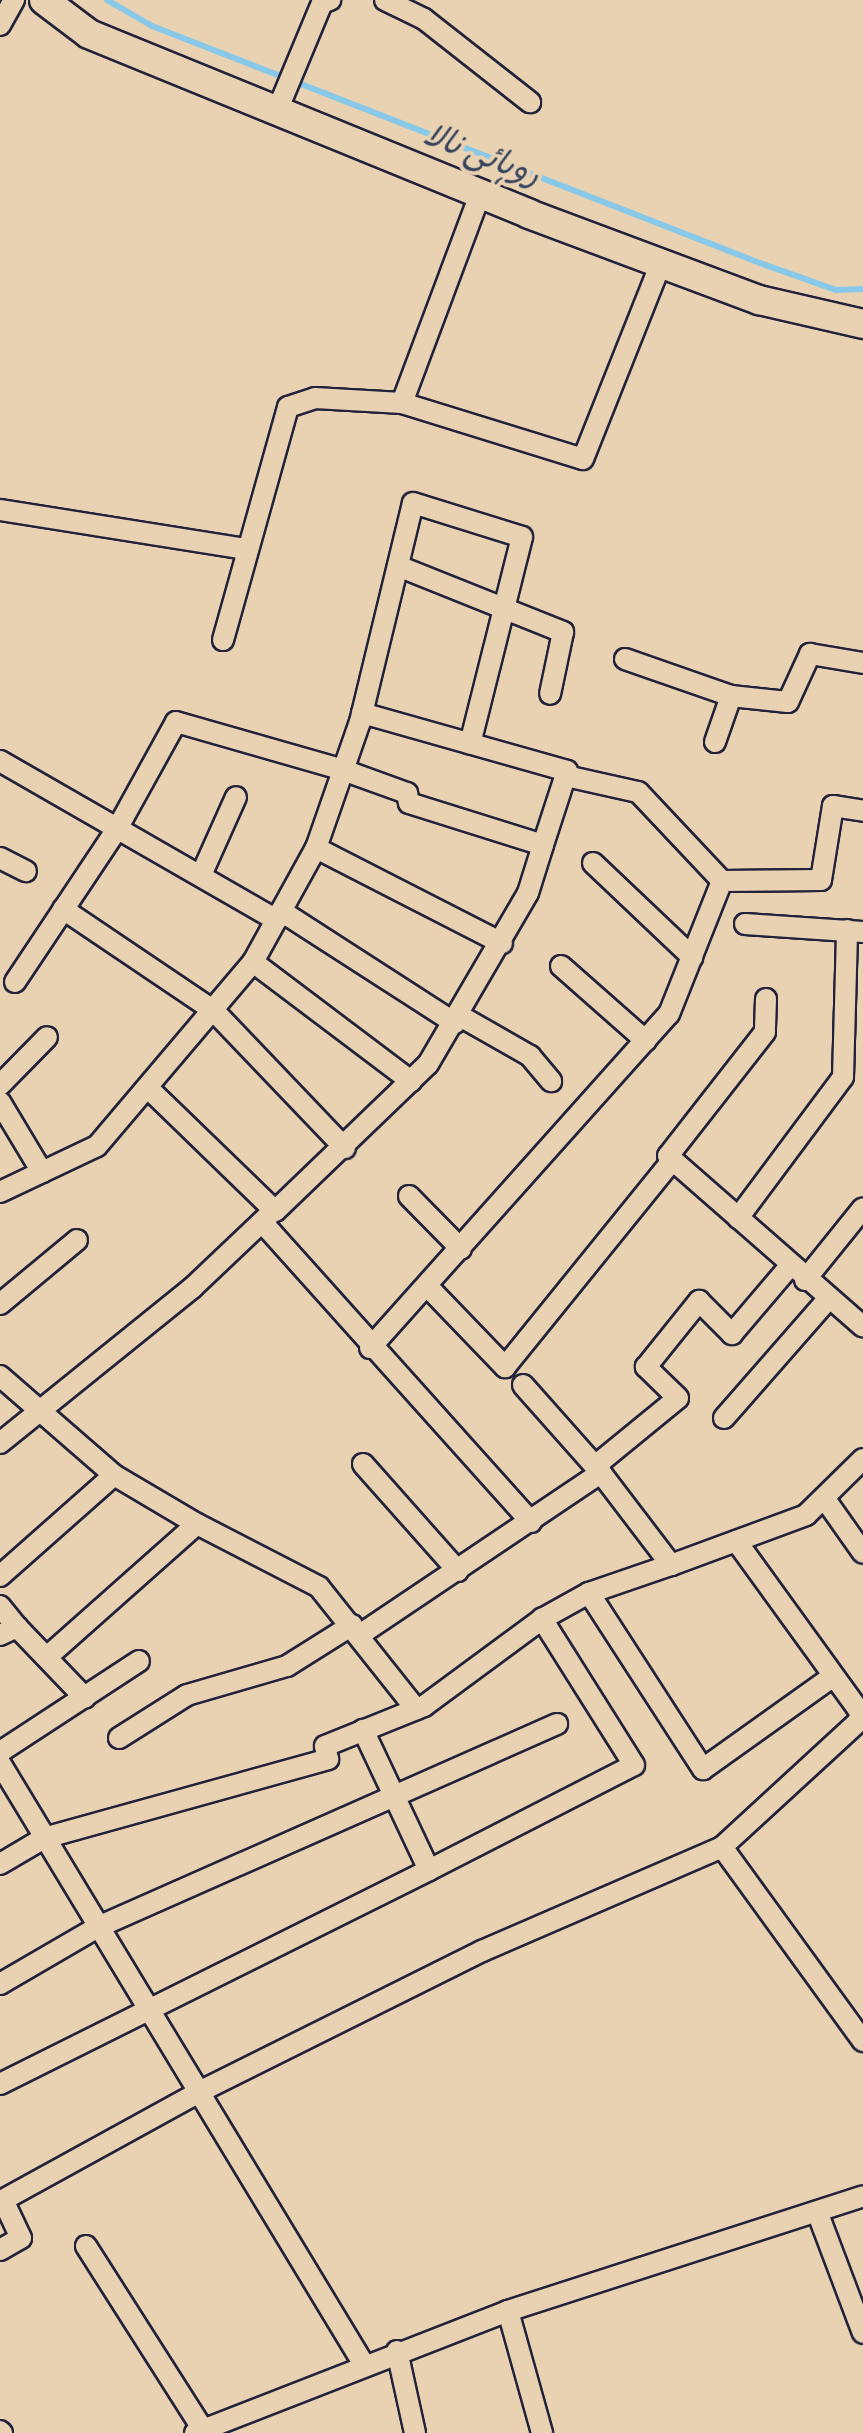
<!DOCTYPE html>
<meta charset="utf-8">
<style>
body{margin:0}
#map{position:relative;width:863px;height:2433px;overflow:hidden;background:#e8d2b1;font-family:Pangolin,"Playpen Sans Arabic",sans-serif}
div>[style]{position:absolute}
.stream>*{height:6px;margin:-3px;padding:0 3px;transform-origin:3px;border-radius:3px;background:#88c9e9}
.roads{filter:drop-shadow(2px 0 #22223b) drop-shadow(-2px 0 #22223b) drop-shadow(0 2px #22223b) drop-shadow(0 -2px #22223b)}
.street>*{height:20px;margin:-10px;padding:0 10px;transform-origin:10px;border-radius:10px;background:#e8d2b1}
.secondary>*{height:28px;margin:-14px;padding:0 14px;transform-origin:14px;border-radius:14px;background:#e8d2b1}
span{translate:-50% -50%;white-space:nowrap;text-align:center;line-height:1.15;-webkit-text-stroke:8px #e8d2b1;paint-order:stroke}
.water-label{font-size:32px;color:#36435e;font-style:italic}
</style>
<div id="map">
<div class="stream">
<div style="left:107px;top:0;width:52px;rotate:30deg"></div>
<div style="left:152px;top:26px;width:653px;rotate:21.3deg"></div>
<div style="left:760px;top:263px;width:81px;rotate:19.6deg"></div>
<div style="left:836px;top:290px;width:27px;rotate:-2deg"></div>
</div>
<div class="roads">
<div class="street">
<div style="left:385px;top:0;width:43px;rotate:26deg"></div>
<div style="left:424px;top:19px;width:135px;rotate:38.1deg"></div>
<div style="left:0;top:25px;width:29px;rotate:-61deg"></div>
<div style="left:277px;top:111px;width:117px;rotate:-67.4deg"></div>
<div style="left:322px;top:3px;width:9px;rotate:-21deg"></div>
<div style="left:402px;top:403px;width:223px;rotate:-69.5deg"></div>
<div style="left:0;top:510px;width:249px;rotate:9deg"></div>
<div style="left:398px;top:566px;width:178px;rotate:21.8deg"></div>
<div style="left:563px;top:632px;width:63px;rotate:101.8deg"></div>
<div style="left:223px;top:640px;width:242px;rotate:-74.4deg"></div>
<div style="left:288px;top:407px;width:28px;rotate:-18deg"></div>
<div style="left:315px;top:398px;width:87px;rotate:3.3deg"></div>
<div style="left:402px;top:403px;width:189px;rotate:17.2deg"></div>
<div style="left:583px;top:459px;width:211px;rotate:-68.3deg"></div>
<div style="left:625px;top:659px;width:112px;rotate:19.2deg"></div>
<div style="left:362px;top:713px;width:213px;rotate:15.8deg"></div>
<div style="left:567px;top:771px;width:78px;rotate:108deg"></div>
<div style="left:715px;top:742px;width:49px;rotate:-70.8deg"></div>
<div style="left:731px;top:696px;width:57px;rotate:6deg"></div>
<div style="left:788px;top:702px;width:53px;rotate:-65.4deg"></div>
<div style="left:810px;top:654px;width:54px;rotate:9.6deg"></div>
<div style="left:0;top:761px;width:319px;rotate:29.9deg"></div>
<div style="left:316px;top:848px;width:209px;rotate:27.1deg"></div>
<div style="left:0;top:858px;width:29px;rotate:27deg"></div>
<div style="left:593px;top:863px;width:137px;rotate:43.5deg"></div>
<div style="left:202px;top:873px;width:83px;rotate:-65.9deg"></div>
<div style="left:722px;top:881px;width:99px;rotate:-0.6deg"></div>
<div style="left:821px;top:880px;width:75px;rotate:-80.8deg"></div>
<div style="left:833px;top:806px;width:30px;rotate:9deg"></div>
<div style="left:63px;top:909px;width:181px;rotate:34deg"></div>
<div style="left:213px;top:1010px;width:191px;rotate:46.3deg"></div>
<div style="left:281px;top:911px;width:207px;rotate:32.8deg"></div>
<div style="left:745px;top:924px;width:118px;rotate:3.9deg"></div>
<div style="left:253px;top:962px;width:198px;rotate:37deg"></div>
<div style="left:561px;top:966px;width:113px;rotate:41.4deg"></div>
<div style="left:15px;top:982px;width:184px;rotate:-56.3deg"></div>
<div style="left:117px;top:829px;width:122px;rotate:-61.1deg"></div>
<div style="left:176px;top:722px;width:174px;rotate:16deg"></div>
<div style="left:343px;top:770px;width:68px;rotate:19.8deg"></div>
<div style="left:407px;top:793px;width:10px;rotate:79deg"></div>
<div style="left:409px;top:803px;width:140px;rotate:17.4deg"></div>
<div style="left:543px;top:845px;width:50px;rotate:107.4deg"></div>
<div style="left:528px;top:893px;width:198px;rotate:120.3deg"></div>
<div style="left:428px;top:1064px;width:212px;rotate:136.1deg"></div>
<div style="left:275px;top:1211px;width:178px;rotate:-135.9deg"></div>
<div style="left:766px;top:999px;width:33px;rotate:92deg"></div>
<div style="left:765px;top:1032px;width:157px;rotate:128deg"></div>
<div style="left:668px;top:1156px;width:259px;rotate:41.2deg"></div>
<div style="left:460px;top:1016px;width:81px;rotate:29.7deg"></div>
<div style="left:530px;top:1056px;width:33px;rotate:50deg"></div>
<div style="left:0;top:1085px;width:67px;rotate:-45.6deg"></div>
<div style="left:0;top:1102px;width:82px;rotate:59deg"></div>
<div style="left:0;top:1192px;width:107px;rotate:-25.4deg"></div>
<div style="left:97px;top:1146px;width:241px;rotate:-49.7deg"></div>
<div style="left:253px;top:962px;width:130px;rotate:-61.1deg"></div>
<div style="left:316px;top:848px;width:133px;rotate:-70.8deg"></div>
<div style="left:360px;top:722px;width:225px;rotate:-76.4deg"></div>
<div style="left:413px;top:503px;width:114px;rotate:17.3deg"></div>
<div style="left:522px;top:537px;width:213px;rotate:104.1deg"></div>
<div style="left:409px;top:1196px;width:74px;rotate:45.5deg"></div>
<div style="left:738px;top:1218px;width:176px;rotate:-53.3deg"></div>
<div style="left:843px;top:1077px;width:147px;rotate:-88.4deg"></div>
<div style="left:262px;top:1222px;width:403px;rotate:48.1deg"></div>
<div style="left:805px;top:1280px;width:92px;rotate:-51.1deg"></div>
<div style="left:429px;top:1288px;width:110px;rotate:46.1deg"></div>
<div style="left:505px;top:1367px;width:265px;rotate:-51deg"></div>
<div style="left:0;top:1304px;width:100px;rotate:-39.7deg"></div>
<div style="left:370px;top:1348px;width:448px;rotate:-48.2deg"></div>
<div style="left:669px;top:1014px;width:143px;rotate:-68.3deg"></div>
<div style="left:722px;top:881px;width:122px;rotate:-133.3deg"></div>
<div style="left:638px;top:792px;width:74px;rotate:-167.5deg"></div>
<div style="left:0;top:1376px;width:151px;rotate:41deg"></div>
<div style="left:114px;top:1475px;width:96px;rotate:30.6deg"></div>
<div style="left:523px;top:1385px;width:118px;rotate:48.4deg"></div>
<div style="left:724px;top:1418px;width:158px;rotate:-48.8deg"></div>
<div style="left:0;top:1443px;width:247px;rotate:-38.9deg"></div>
<div style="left:192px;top:1288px;width:106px;rotate:-43.5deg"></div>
<div style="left:363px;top:1464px;width:143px;rotate:48.4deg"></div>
<div style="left:595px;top:1466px;width:107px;rotate:-39.3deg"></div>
<div style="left:678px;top:1398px;width:45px;rotate:-135.9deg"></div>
<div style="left:646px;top:1367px;width:85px;rotate:-51.2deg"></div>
<div style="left:699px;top:1301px;width:47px;rotate:45deg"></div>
<div style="left:732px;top:1334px;width:88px;rotate:-49.6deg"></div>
<div style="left:827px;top:1502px;width:62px;rotate:54.8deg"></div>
<div style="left:0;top:1576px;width:152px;rotate:-41.5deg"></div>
<div style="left:589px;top:1593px;width:210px;rotate:57.1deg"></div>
<div style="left:703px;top:1769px;width:158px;rotate:-35.5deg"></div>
<div style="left:0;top:1606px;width:27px;rotate:51deg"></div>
<div style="left:361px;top:1634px;width:289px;rotate:-33.9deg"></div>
<div style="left:601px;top:1473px;width:116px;rotate:52.7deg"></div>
<div style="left:671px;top:1565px;width:144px;rotate:-20.3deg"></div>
<div style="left:806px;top:1515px;width:80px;rotate:-44.5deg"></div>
<div style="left:0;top:1635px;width:19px;rotate:-25deg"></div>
<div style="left:17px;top:1627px;width:98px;rotate:46.2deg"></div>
<div style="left:47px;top:1657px;width:200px;rotate:-41.6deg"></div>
<div style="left:197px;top:1524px;width:137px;rotate:27.3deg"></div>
<div style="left:319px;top:1587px;width:156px;rotate:51.5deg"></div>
<div style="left:119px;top:1738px;width:80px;rotate:-32.3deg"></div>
<div style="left:187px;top:1695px;width:104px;rotate:-16.2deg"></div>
<div style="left:287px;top:1666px;width:77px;rotate:-32.2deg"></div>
<div style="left:0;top:1752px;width:166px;rotate:-33.2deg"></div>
<div style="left:0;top:1763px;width:701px;rotate:58.83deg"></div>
<div style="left:722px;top:1847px;width:240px;rotate:54deg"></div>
<div style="left:0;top:1864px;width:51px;rotate:-30.6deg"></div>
<div style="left:44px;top:1838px;width:295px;rotate:-15.5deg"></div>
<div style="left:328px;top:1759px;width:13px;rotate:-103deg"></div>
<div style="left:325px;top:1746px;width:107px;rotate:-22deg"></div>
<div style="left:424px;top:1706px;width:147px;rotate:-36.4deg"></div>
<div style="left:542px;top:1619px;width:54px;rotate:-29deg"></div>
<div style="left:589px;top:1593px;width:87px;rotate:-18.9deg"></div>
<div style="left:429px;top:1870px;width:230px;rotate:-27.1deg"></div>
<div style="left:634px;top:1765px;width:173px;rotate:-122.2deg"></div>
<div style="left:0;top:1984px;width:113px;rotate:-30.2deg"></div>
<div style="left:98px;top:1927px;width:502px;rotate:-23.86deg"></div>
<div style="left:0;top:2084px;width:479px;rotate:-26.5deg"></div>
<div style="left:429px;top:1870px;width:155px;rotate:-115.2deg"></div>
<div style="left:818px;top:2214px;width:127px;rotate:69.3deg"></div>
<div style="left:86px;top:2246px;width:218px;rotate:57.5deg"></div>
<div style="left:0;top:2250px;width:24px;rotate:-30deg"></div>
<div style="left:21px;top:2238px;width:42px;rotate:-115.3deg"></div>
<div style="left:3px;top:2200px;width:226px;rotate:-28.8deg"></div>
<div style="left:201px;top:2091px;width:314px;rotate:-26.5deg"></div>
<div style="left:482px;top:1951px;width:262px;rotate:-23.4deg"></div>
<div style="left:722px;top:1847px;width:186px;rotate:-42.6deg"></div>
<div style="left:859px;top:1721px;width:9px;rotate:-84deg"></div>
<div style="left:860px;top:1712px;width:211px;rotate:-125.9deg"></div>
<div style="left:508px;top:2311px;width:127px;rotate:74.4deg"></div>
<div style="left:397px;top:2351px;width:84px;rotate:77.6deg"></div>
<div style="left:0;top:2431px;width:3px;rotate:45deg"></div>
<div style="left:195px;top:2433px;width:336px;rotate:-21.3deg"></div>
<div style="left:508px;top:2311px;width:373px;rotate:-17.9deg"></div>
</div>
<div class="secondary">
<div style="left:44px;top:0;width:56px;rotate:37.1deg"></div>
<div style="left:89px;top:34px;width:475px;rotate:22.2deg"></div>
<div style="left:529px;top:214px;width:246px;rotate:20.5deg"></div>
<div style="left:759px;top:300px;width:107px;rotate:13deg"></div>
</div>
</div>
<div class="water-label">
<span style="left:482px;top:155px;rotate:21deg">روہائی نالا</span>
</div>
</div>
